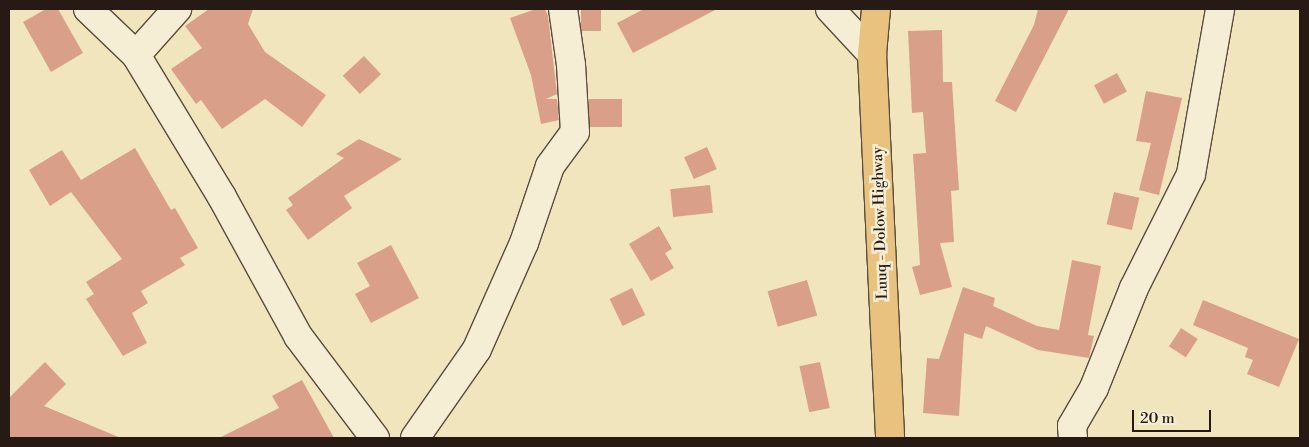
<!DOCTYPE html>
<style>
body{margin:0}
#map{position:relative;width:1309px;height:447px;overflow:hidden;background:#f1e5bd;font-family:"Libre Bodoni",serif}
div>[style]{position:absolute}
.building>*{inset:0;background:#da9f89;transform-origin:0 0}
.roads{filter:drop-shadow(1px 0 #5a4c3e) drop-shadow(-1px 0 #5a4c3e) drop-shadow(0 1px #5a4c3e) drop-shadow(0 -1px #5a4c3e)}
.minor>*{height:28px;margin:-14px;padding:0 14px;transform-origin:14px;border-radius:14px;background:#f6eed4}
.primary>*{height:28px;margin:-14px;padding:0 14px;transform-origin:14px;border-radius:14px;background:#e8c27e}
span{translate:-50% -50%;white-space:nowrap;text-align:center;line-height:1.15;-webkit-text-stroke:5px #f6eed4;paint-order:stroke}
.street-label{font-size:15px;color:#271913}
.frame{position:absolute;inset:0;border:10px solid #271913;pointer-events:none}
.scale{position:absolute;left:1132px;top:410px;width:79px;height:22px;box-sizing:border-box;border:2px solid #271913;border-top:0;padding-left:6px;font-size:15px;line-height:18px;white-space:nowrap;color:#271913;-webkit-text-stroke:4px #f6eed4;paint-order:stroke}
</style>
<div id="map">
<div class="building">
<div style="clip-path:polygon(46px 9px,58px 9px,83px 53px,51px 72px,23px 22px)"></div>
<div style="clip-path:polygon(209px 9px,253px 9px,248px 24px,265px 52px,326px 95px,302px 127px,265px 99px,222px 129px,201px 100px,196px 104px,171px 69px,202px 48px,185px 26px)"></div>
<div style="clip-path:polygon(536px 9px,545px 9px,548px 16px,557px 94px,546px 99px,557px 99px,559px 120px,541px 124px,531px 75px,510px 18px)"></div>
<div style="left:581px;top:9px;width:20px;height:22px"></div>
<div style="clip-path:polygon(644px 9px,717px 9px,633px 53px,617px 23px)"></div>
<div style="clip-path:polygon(1038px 9px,1069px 9px,1016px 112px,995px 101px,1034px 25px)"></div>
<div style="clip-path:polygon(942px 30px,943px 82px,952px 82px,959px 190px,951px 191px,954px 242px,940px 243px,952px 287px,920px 295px,912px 267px,920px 265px,913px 154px,926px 153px,923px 112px,912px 113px,908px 31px)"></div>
<div style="left:364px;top:56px;width:25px;height:29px;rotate:47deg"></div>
<div style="left:1117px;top:73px;width:21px;height:26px;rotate:62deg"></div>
<div style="clip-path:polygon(1146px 91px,1182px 98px,1159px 195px,1139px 190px,1151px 143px,1136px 141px)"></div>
<div style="left:589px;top:99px;width:33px;height:28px"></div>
<div style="clip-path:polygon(359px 139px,402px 159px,344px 196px,352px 208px,308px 240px,286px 210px,293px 205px,288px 198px,344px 158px,336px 154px)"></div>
<div style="left:707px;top:147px;width:24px;height:25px;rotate:66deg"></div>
<div style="clip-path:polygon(135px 148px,171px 210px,175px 208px,198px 248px,180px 258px,185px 265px,141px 291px,148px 303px,132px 313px,147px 343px,123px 356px,86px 299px,94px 294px,86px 282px,122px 259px,71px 192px,50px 206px,29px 170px,62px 150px,81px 180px)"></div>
<div style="left:710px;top:185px;width:28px;height:40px;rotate:84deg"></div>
<div style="left:1114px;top:192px;width:26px;height:33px;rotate:13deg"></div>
<div style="clip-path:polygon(659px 226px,672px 249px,665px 253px,674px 268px,651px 281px,629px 244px)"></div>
<div style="clip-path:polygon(391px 245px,419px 298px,371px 323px,355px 294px,370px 286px,357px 263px)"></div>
<div style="clip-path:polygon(1072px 260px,1101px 266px,1088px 335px,1094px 336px,1089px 358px,1038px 350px,986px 326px,982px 339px,964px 333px,959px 416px,923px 413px,927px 358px,939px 359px,963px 287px,995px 298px,993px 306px,1037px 326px,1059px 330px)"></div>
<div style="left:807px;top:280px;width:37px;height:41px;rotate:74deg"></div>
<div style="left:632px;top:288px;width:30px;height:25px;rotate:64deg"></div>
<div style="clip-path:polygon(1203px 300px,1299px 339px,1279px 387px,1247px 374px,1253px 360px,1245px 357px,1248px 348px,1193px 325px)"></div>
<div style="left:1181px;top:328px;width:20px;height:22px;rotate:33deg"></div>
<div style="clip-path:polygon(45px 362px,66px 384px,44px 406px,121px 438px,9px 438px,9px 398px)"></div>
<div style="left:820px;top:362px;width:47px;height:21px;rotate:78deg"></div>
<div style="clip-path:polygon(302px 380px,334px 438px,219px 438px,279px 408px,272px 396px)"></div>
</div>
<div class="roads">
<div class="minor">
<div style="left:88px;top:9px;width:66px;rotate:43.8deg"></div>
<div style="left:136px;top:55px;width:166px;rotate:58.8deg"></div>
<div style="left:222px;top:197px;width:158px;rotate:61.3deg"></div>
<div style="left:298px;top:336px;width:128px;rotate:53deg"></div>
<div style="left:830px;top:9px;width:62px;rotate:47deg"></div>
<div style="left:136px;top:55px;width:62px;rotate:-48.3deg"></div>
<div style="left:415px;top:438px;width:108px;rotate:-55.1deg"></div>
<div style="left:477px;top:349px;width:116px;rotate:-66.1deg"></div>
<div style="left:524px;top:243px;width:81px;rotate:-71.3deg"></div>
<div style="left:550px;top:166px;width:42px;rotate:-53.7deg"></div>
<div style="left:575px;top:132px;width:67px;rotate:-93.4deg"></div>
<div style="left:571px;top:65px;width:57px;rotate:-98.1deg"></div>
<div style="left:1073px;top:438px;width:12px;rotate:-95deg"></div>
<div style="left:1072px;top:426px;width:44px;rotate:-59.9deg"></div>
<div style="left:1094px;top:388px;width:108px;rotate:-68.2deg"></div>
<div style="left:1134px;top:288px;width:127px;rotate:-63.4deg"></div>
<div style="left:1191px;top:174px;width:168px;rotate:-80deg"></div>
</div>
<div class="primary">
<div style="left:876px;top:9px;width:45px;rotate:95.1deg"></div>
<div style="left:872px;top:54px;width:384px;rotate:87.3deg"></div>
</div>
</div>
<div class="street-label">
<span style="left:880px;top:223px;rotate:-92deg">Luuq - Dolow Highway</span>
</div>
<div class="frame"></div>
<div class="scale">20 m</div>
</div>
